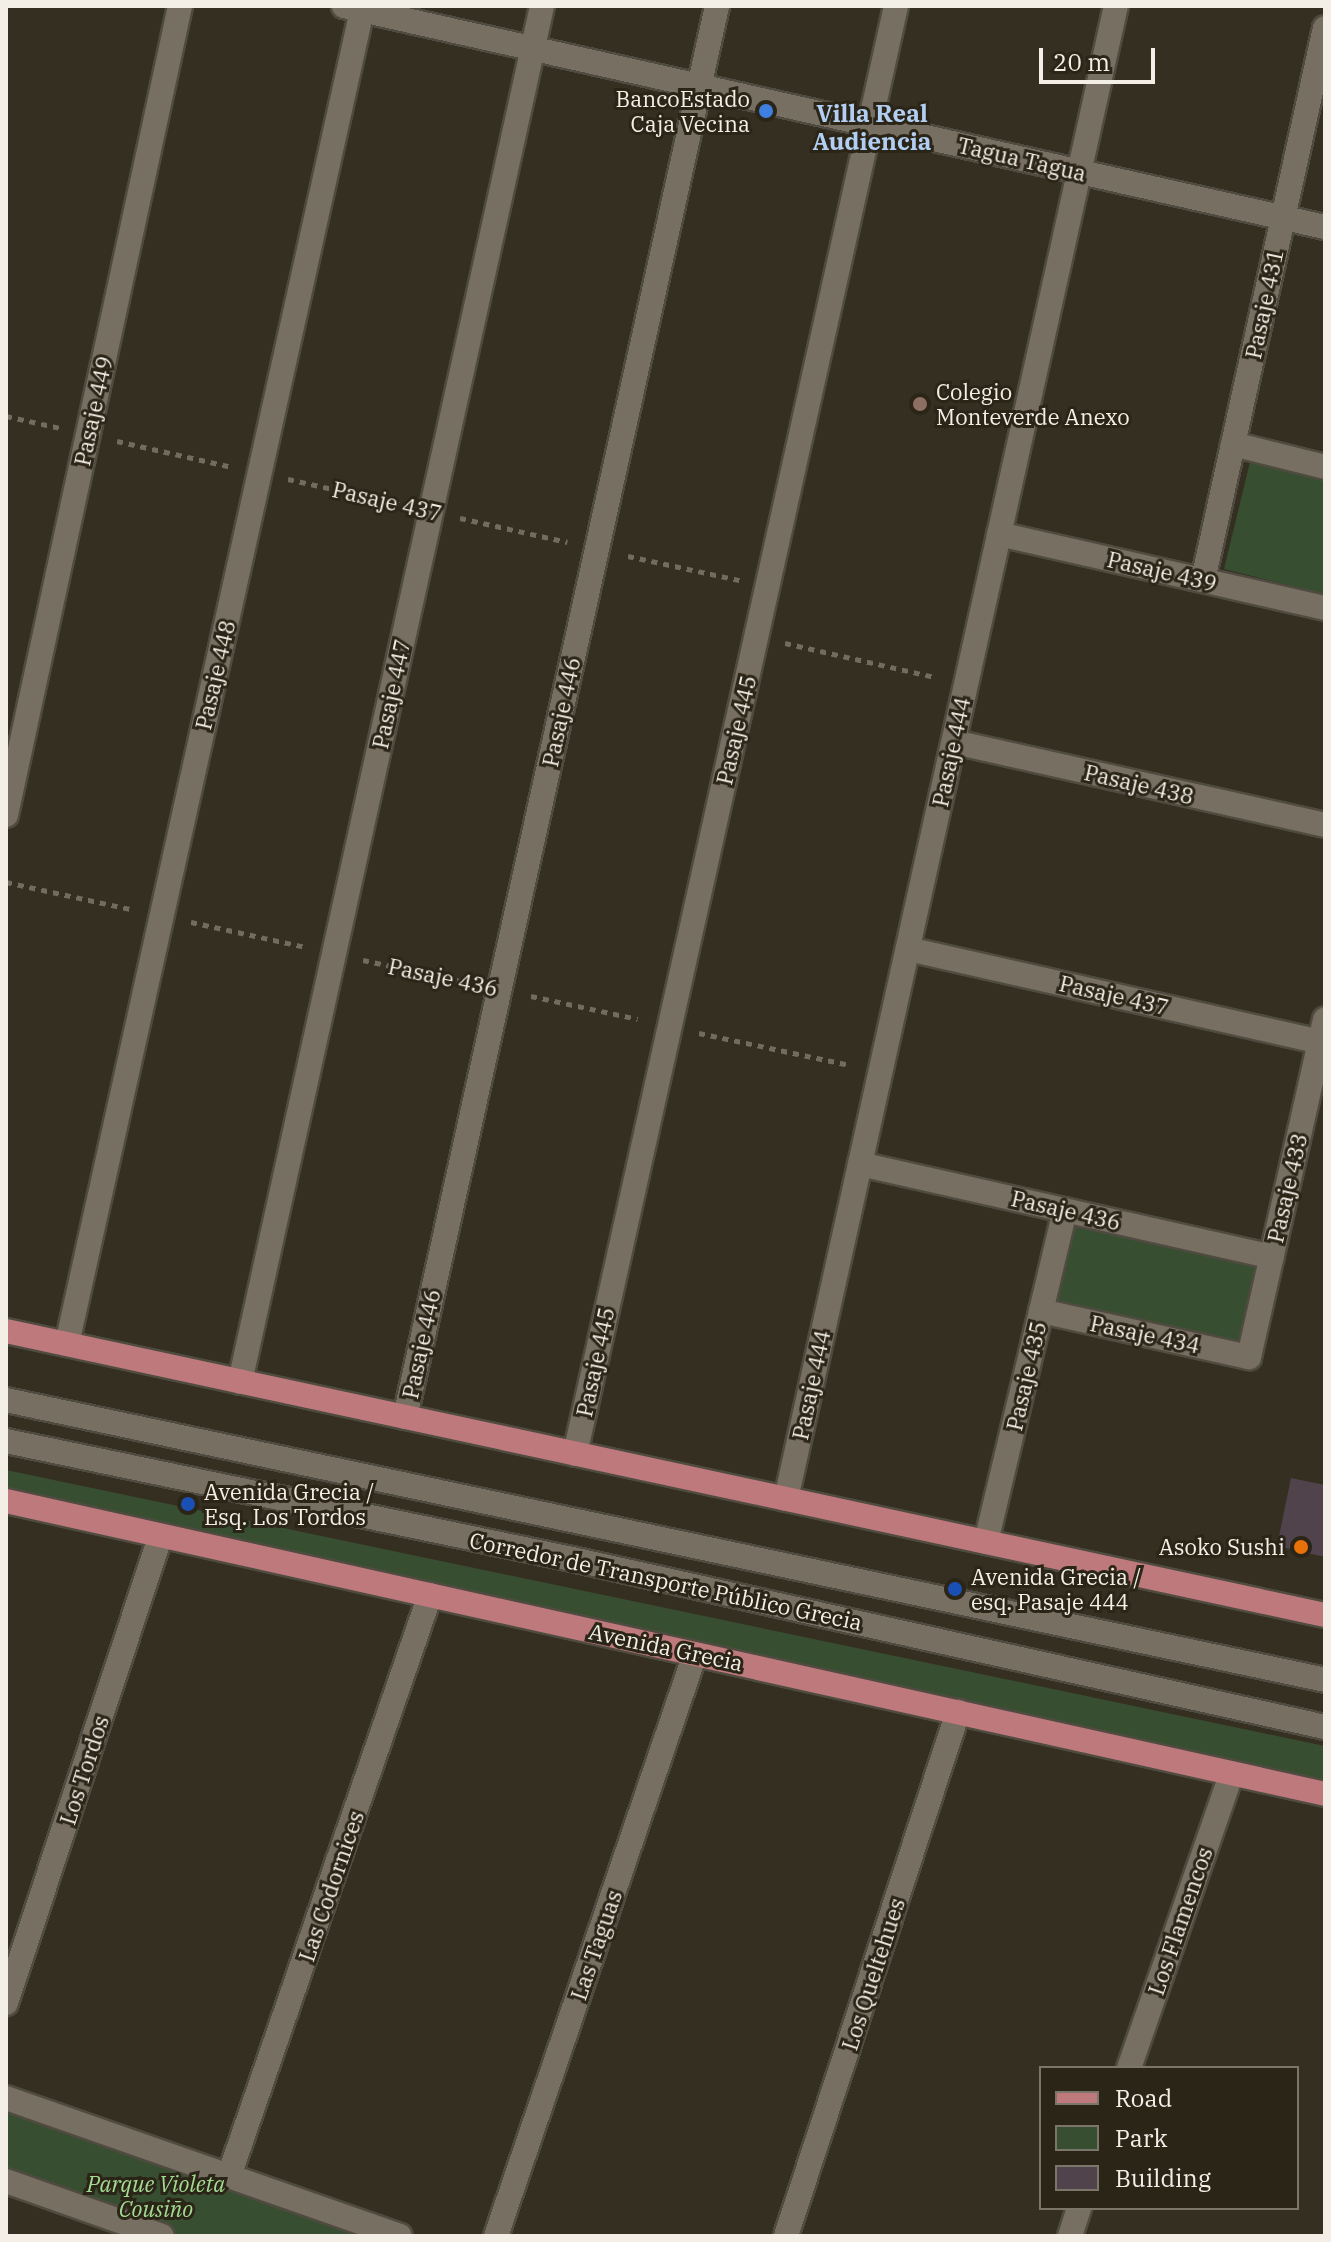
<!DOCTYPE html>
<meta charset="utf-8">
<style>
body{margin:0}
#map{position:relative;width:1331px;height:2242px;overflow:hidden;background:#352f22;font-family:"IBM Plex Serif",serif}
div>[style]{position:absolute}
.green>*{inset:0;background:#384e31;transform-origin:0 0}
.building>*{inset:0;background:#50434b}
.path>*{height:5px;margin-top:-2.5px;transform-origin:0;background:repeating-linear-gradient(90deg,#716c60 0 6px,transparent 0 12px)}
.roads{filter:drop-shadow(2px 0 #504b40) drop-shadow(-2px 0 #504b40) drop-shadow(0 2px #504b40) drop-shadow(0 -2px #504b40)}
.minor>*{height:24px;margin:-12px;padding:0 12px;transform-origin:12px;border-radius:12px;background:#776f61}
.major>*{height:24px;margin:-12px;padding:0 12px;transform-origin:12px;border-radius:12px;background:#bd797b}
.dots>*{width:22px;height:22px;translate:-50% -50%;box-sizing:border-box;border:4px solid #2b2518;border-radius:50%}
span{translate:-50% -50%;white-space:nowrap;text-align:center;line-height:1.15;-webkit-text-stroke:6px #2b2518;paint-order:stroke}
.poi-label{font-size:22px;color:#f3eee6}
.right{translate:-100% -50%;text-align:right}
.left{translate:0 -50%;text-align:left}
.street-label{font-size:22px;color:#f3eee6}
.park-label{font-size:22px;color:#a4db93;font-style:italic}
.neighbourhood-label{font-size:24px;color:#b2cff3;font-weight:700}
.frame{position:absolute;inset:0;border:8px solid #f3eee6;pointer-events:none}
.legend{position:absolute;left:1039px;top:2066px;width:260px;height:144px;box-sizing:border-box;background:#2b2518;border:2px solid #7b756a;margin:0;padding:10px 14px;list-style:none;font-size:24px;color:#f3eee6}
.legend li{display:flex;align-items:center;gap:16px;height:40px}
.legend b{width:40px;border:2px solid #7b756a}
.scale{position:absolute;left:1039px;top:48px;width:116px;height:36px;box-sizing:border-box;border:4px solid #f3eee6;border-top:0;padding-left:10px;font-size:24px;line-height:28px;white-space:nowrap;color:#f3eee6;-webkit-text-stroke:6px #2b2518;paint-order:stroke}
</style>
<div id="map">
<div class="green">
<div style="clip-path:polygon(1250px 462px,1325px 480px,1325px 594px,1224px 569px)"></div>
<div style="left:1073px;top:1223px;width:190px;height:84px;rotate:13deg"></div>
<div style="clip-path:polygon(6px 1470px,1325px 1746px,1325px 1781px,6px 1493px)"></div>
<div style="clip-path:polygon(6px 2105px,379px 2236px,164px 2236px,6px 2178px)"></div>
</div>
<div class="building">
<div style="clip-path:polygon(1291px 1478px,1325px 1485px,1325px 1557px,1277px 1546px)"></div>
</div>
<div class="path">
<div style="left:6px;top:416px;width:55px;rotate:12.5deg"></div>
<div style="left:117px;top:441px;width:118px;rotate:12.7deg"></div>
<div style="left:288px;top:479px;width:115px;rotate:12.6deg"></div>
<div style="left:460px;top:518px;width:110px;rotate:12.6deg"></div>
<div style="left:628px;top:556px;width:114px;rotate:12.2deg"></div>
<div style="left:785px;top:643px;width:154px;rotate:12.8deg"></div>
<div style="left:6px;top:882px;width:131px;rotate:12.3deg"></div>
<div style="left:191px;top:922px;width:118px;rotate:12.3deg"></div>
<div style="left:363px;top:960px;width:109px;rotate:12.1deg"></div>
<div style="left:531px;top:996px;width:109px;rotate:12.1deg"></div>
<div style="left:699px;top:1033px;width:153px;rotate:12deg"></div>
</div>
<div class="roads">
<div class="minor">
<div style="left:344px;top:6px;width:1006px;rotate:12.7deg"></div>
<div style="left:1233px;top:444px;width:95px;rotate:14deg"></div>
<div style="left:999px;top:534px;width:334px;rotate:12.8deg"></div>
<div style="left:1203px;top:580px;width:565px;rotate:-77.54deg"></div>
<div style="left:954px;top:742px;width:380px;rotate:12.6deg"></div>
<div style="left:6px;top:815px;width:828px;rotate:-77.86deg"></div>
<div style="left:908px;top:949px;width:422px;rotate:12.7deg"></div>
<div style="left:860px;top:1164px;width:422px;rotate:12.7deg"></div>
<div style="left:1041px;top:1311px;width:213px;rotate:12.5deg"></div>
<div style="left:1249px;top:1357px;width:346px;rotate:-77.3deg"></div>
<div style="left:67px;top:1344px;width:1370px;rotate:-77.53deg"></div>
<div style="left:240px;top:1382px;width:1409px;rotate:-77.62deg"></div>
<div style="left:6px;top:1400px;width:1348px;rotate:11.98deg"></div>
<div style="left:405px;top:1417px;width:1445px;rotate:-77.53deg"></div>
<div style="left:6px;top:1441px;width:578px;rotate:11.78deg"></div>
<div style="left:572px;top:1559px;width:772px;rotate:12.58deg"></div>
<div style="left:575px;top:1454px;width:1483px;rotate:-77.5deg"></div>
<div style="left:786px;top:1499px;width:1529px;rotate:-77.54deg"></div>
<div style="left:986px;top:1542px;width:341px;rotate:-76.6deg"></div>
<div style="left:6px;top:2003px;width:492px;rotate:-71.7deg"></div>
<div style="left:1129px;top:2068px;width:312px;rotate:-70.8deg"></div>
<div style="left:6px;top:2098px;width:417px;rotate:19.3deg"></div>
<div style="left:229px;top:2176px;width:615px;rotate:-70.92deg"></div>
<div style="left:6px;top:2181px;width:165px;rotate:19.4deg"></div>
<div style="left:496px;top:2236px;width:615px;rotate:-71.12deg"></div>
<div style="left:786px;top:2236px;width:552px;rotate:-71.83deg"></div>
<div style="left:1070px;top:2236px;width:29px;rotate:-72deg"></div>
</div>
<div class="major">
<div style="left:6px;top:1331px;width:1349px;rotate:12.15deg"></div>
<div style="left:6px;top:1501px;width:1351px;rotate:12.52deg"></div>
</div>
</div>
<div class="dots">
<div style="left:766px;top:111px;background:#3f7fe0"></div>
<div style="left:920px;top:404px;background:#8d6e63"></div>
<div style="left:188px;top:1504px;background:#1a4fb4"></div>
<div style="left:1301px;top:1547px;background:#e8710a"></div>
<div style="left:955px;top:1589px;background:#1a4fb4"></div>
</div>
<div class="poi-label">
<span class="right" style="left:750px;top:111px">BancoEstado<br>Caja Vecina</span>
<span class="left" style="left:936px;top:404px">Colegio<br>Monteverde Anexo</span>
<span class="left" style="left:204px;top:1504px">Avenida Grecia /<br>Esq. Los Tordos</span>
<span class="right" style="left:1285px;top:1547px">Asoko Sushi</span>
<span class="left" style="left:971px;top:1589px">Avenida Grecia /<br>esq. Pasaje 444</span>
</div>
<div class="street-label">
<span style="left:1022px;top:159px;rotate:13deg">Tagua Tagua</span>
<span style="left:1264px;top:304px;rotate:-78deg">Pasaje 431</span>
<span style="left:93px;top:411px;rotate:-78deg">Pasaje 449</span>
<span style="left:387px;top:501px;rotate:13deg">Pasaje 437</span>
<span style="left:1162px;top:571px;rotate:13deg">Pasaje 439</span>
<span style="left:215px;top:675px;rotate:-77deg">Pasaje 448</span>
<span style="left:391px;top:694px;rotate:-78deg">Pasaje 447</span>
<span style="left:561px;top:712px;rotate:-78deg">Pasaje 446</span>
<span style="left:736px;top:730px;rotate:-77deg">Pasaje 445</span>
<span style="left:951px;top:752px;rotate:-78deg">Pasaje 444</span>
<span style="left:1139px;top:784px;rotate:13deg">Pasaje 438</span>
<span style="left:443px;top:977px;rotate:12deg">Pasaje 436</span>
<span style="left:1114px;top:995px;rotate:13deg">Pasaje 437</span>
<span style="left:1287px;top:1188px;rotate:-77deg">Pasaje 433</span>
<span style="left:1066px;top:1210px;rotate:13deg">Pasaje 436</span>
<span style="left:1145px;top:1334px;rotate:12deg">Pasaje 434</span>
<span style="left:421px;top:1344px;rotate:-78deg">Pasaje 446</span>
<span style="left:595px;top:1362px;rotate:-78deg">Pasaje 445</span>
<span style="left:1026px;top:1376px;rotate:-77deg">Pasaje 435</span>
<span style="left:811px;top:1385px;rotate:-78deg">Pasaje 444</span>
<span style="left:666px;top:1581px;rotate:12deg">Corredor de Transporte Público Grecia</span>
<span style="left:666px;top:1647px;rotate:12deg">Avenida Grecia</span>
<span style="left:84px;top:1770px;rotate:-72deg">Los Tordos</span>
<span style="left:331px;top:1886px;rotate:-71deg">Las Codornices</span>
<span style="left:1180px;top:1921px;rotate:-71deg">Los Flamencos</span>
<span style="left:596px;top:1945px;rotate:-71deg">Las Taguas</span>
<span style="left:873px;top:1974px;rotate:-72deg">Los Queltehues</span>
</div>
<div class="park-label">
<span style="left:156px;top:2196px">Parque Violeta<br>Cousiño</span>
</div>
<div class="neighbourhood-label">
<span style="left:872px;top:128px">Villa Real<br>Audiencia</span>
</div>
<div class="frame"></div>
<ul class="legend">
<li><b style="height:10px;background:#bd797b"></b>Road</li>
<li><b style="height:22px;background:#384e31"></b>Park</li>
<li><b style="height:22px;background:#50434b"></b>Building</li>
</ul>
<div class="scale">20 m</div>
</div>
